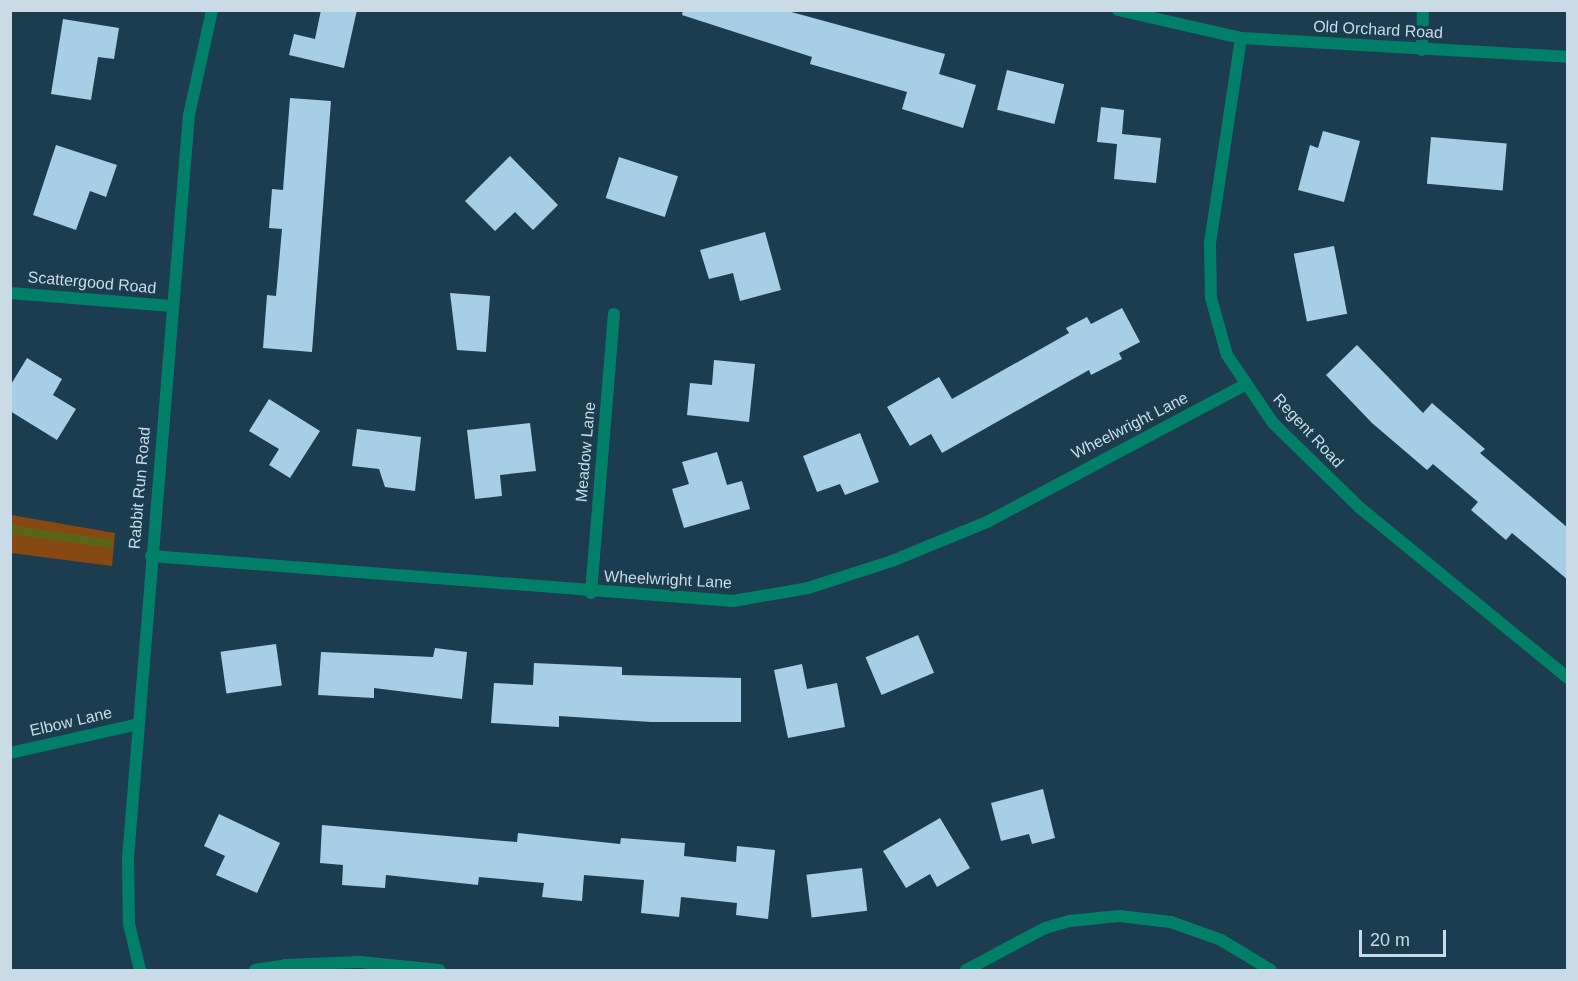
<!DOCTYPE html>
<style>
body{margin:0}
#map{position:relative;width:1578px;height:981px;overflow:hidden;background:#1b3d4f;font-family:Arial,sans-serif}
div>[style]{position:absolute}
.green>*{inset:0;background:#874812}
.stream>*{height:9px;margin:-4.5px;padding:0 4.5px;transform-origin:4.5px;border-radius:4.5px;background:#5c6418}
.building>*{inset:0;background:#a8cee5;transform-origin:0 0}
.minor>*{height:12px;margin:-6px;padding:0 6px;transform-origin:6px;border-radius:6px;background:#027f69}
span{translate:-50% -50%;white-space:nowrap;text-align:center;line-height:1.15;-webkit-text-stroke:6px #1b3d4f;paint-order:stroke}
.street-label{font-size:16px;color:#c8dbe7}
.frame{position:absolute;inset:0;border:12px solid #c8dbe7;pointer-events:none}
.scale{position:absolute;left:1359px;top:930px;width:87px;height:27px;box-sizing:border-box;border:3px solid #c8dbe7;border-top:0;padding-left:8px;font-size:18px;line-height:21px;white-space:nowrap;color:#c8dbe7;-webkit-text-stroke:4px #1b3d4f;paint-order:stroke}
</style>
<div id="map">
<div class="green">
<div style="clip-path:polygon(11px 515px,115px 533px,112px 566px,11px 553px)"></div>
</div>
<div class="stream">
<div style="left:10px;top:529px;width:99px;rotate:8.1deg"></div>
</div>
<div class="building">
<div style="clip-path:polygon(321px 10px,357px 10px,344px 68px,289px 55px,294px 34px,315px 39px)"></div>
<div style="clip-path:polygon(683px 10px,784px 10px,945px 54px,939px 74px,976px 85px,963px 128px,902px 109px,907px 92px,810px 64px,812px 57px,682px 15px)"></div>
<div style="clip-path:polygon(63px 19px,119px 28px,114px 59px,98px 57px,91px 100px,51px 94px)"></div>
<div style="left:1007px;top:70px;width:59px;height:41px;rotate:14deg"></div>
<div style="clip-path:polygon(290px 98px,331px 101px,312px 352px,263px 348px,267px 295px,276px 296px,282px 229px,269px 228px,272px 189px,283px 190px)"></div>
<div style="clip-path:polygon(1101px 107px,1124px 110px,1122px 134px,1161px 138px,1156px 183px,1114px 179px,1117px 144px,1097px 142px)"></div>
<div style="clip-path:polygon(1323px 131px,1360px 141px,1344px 202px,1298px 190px,1310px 145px,1318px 148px)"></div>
<div style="left:1431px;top:137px;width:76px;height:47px;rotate:5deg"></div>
<div style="clip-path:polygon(56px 145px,117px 165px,106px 197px,90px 191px,76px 230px,33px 215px)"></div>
<div style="clip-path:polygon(510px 156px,558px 205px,533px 230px,515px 212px,495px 231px,465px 201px)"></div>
<div style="left:619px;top:157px;width:62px;height:43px;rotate:18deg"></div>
<div style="clip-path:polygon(765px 232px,781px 290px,740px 301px,733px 273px,709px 279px,700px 250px)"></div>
<div style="left:1334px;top:246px;width:69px;height:41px;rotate:79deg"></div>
<div style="clip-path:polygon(450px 293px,490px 296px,486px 352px,457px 350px)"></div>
<div style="clip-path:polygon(1122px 308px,1140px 342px,1119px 353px,1122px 359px,1091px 375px,1089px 370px,942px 453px,931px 434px,910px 446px,887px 407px,939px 377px,952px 399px,1069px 333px,1066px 328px,1087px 317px,1091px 324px)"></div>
<div style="clip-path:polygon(1357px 345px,1423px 413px,1432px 403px,1485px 449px,1480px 453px,1568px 528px,1568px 580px,1512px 533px,1506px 540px,1471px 510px,1478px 502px,1433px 464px,1427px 470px,1372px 423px,1326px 375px)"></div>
<div style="clip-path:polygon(27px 358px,62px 379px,53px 395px,76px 409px,57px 440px,10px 411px,10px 386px)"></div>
<div style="clip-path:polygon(714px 360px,755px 364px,749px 422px,687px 415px,690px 383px,712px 385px)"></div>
<div style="clip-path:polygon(269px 399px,320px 431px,290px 478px,269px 465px,279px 449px,249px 431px)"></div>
<div style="clip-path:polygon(530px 423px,536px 471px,500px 475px,502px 496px,475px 499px,467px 430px)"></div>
<div style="clip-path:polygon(357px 429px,421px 437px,415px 491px,385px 487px,379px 469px,352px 466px)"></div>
<div style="clip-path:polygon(860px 433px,879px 482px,845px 495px,840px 484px,817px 492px,803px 456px)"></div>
<div style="clip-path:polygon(717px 452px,727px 485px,742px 481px,750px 509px,684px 528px,672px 489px,689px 484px,682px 462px)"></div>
<div style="left:918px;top:635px;width:41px;height:57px;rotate:67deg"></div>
<div style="left:276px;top:644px;width:42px;height:56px;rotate:82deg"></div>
<div style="clip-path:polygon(435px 648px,467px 652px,462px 699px,374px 688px,374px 698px,318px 695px,321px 652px,433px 657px)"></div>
<div style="clip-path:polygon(534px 663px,622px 667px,622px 675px,741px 678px,741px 722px,651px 722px,559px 716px,559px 727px,491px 723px,494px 683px,533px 685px)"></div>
<div style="clip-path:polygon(802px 664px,807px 689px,837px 683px,845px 727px,788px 738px,774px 670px)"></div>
<div style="clip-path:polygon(1043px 789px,1055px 838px,1032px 844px,1029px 834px,1001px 841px,991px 803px)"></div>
<div style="clip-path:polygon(219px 814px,280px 843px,257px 893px,216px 875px,225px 856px,204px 846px)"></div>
<div style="clip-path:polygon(940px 818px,970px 868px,937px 887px,930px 874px,906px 888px,883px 851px)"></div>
<div style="clip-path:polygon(322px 825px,517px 842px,518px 833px,620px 844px,621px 838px,685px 843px,684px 856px,736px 862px,737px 846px,775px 850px,768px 919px,736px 915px,737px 903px,681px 897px,679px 917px,641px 913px,644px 880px,584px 875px,582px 901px,542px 897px,544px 883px,479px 877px,478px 885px,386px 875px,385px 888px,342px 885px,343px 865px,320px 863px)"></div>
<div style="left:862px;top:868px;width:43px;height:56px;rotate:83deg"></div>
</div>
<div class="minor">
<div style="left:1118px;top:10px;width:126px;rotate:12.8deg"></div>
<div style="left:1241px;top:38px;width:328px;rotate:3.3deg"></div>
<div style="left:1241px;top:38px;width:207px;rotate:98.6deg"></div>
<div style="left:1210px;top:243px;width:55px;rotate:89deg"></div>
<div style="left:1211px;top:298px;width:59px;rotate:74.3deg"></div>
<div style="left:1227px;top:355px;width:82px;rotate:55.9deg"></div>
<div style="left:1273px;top:423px;width:120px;rotate:44.3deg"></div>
<div style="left:1359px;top:507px;width:270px;rotate:39.3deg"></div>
<div style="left:1422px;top:50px;width:40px;rotate:-88.6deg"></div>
<div style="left:10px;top:293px;width:162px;rotate:4.6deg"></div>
<div style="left:151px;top:556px;width:584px;rotate:4.42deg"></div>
<div style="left:733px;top:601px;width:76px;rotate:-9.8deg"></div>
<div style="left:808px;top:588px;width:88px;rotate:-17.8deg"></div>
<div style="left:892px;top:561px;width:103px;rotate:-22.3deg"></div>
<div style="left:987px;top:522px;width:292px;rotate:-28deg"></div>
<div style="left:591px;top:593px;width:280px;rotate:-85.3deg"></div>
<div style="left:10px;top:753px;width:132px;rotate:-12.7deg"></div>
<div style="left:140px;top:970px;width:47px;rotate:-103.4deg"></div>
<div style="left:129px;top:924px;width:66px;rotate:-90.9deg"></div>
<div style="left:128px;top:858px;width:745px;rotate:-85.31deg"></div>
<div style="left:189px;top:115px;width:107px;rotate:-77.6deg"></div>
<div style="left:255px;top:970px;width:30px;rotate:-9deg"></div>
<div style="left:285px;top:965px;width:75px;rotate:-2.3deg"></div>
<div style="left:360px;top:962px;width:80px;rotate:5.7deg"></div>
<div style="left:966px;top:970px;width:89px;rotate:-28deg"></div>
<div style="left:1045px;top:928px;width:25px;rotate:-16deg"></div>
<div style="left:1069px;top:921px;width:50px;rotate:-5.7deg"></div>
<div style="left:1119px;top:916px;width:52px;rotate:6.6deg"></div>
<div style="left:1171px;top:922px;width:53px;rotate:19.8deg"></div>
<div style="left:1221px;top:940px;width:58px;rotate:31deg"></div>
</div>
<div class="street-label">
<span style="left:1378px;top:30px;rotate:3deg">Old Orchard Road</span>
<span style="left:92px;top:283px;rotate:5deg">Scattergood Road</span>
<span style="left:1130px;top:426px;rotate:-27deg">Wheelwright Lane</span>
<span style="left:1308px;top:431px;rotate:47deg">Regent Road</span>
<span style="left:586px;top:452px;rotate:-85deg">Meadow Lane</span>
<span style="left:140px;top:488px;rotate:-85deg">Rabbit Run Road</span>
<span style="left:668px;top:580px;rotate:3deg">Wheelwright Lane</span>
<span style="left:71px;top:722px;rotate:-13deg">Elbow Lane</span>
</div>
<div class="frame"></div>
<div class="scale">20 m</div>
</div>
